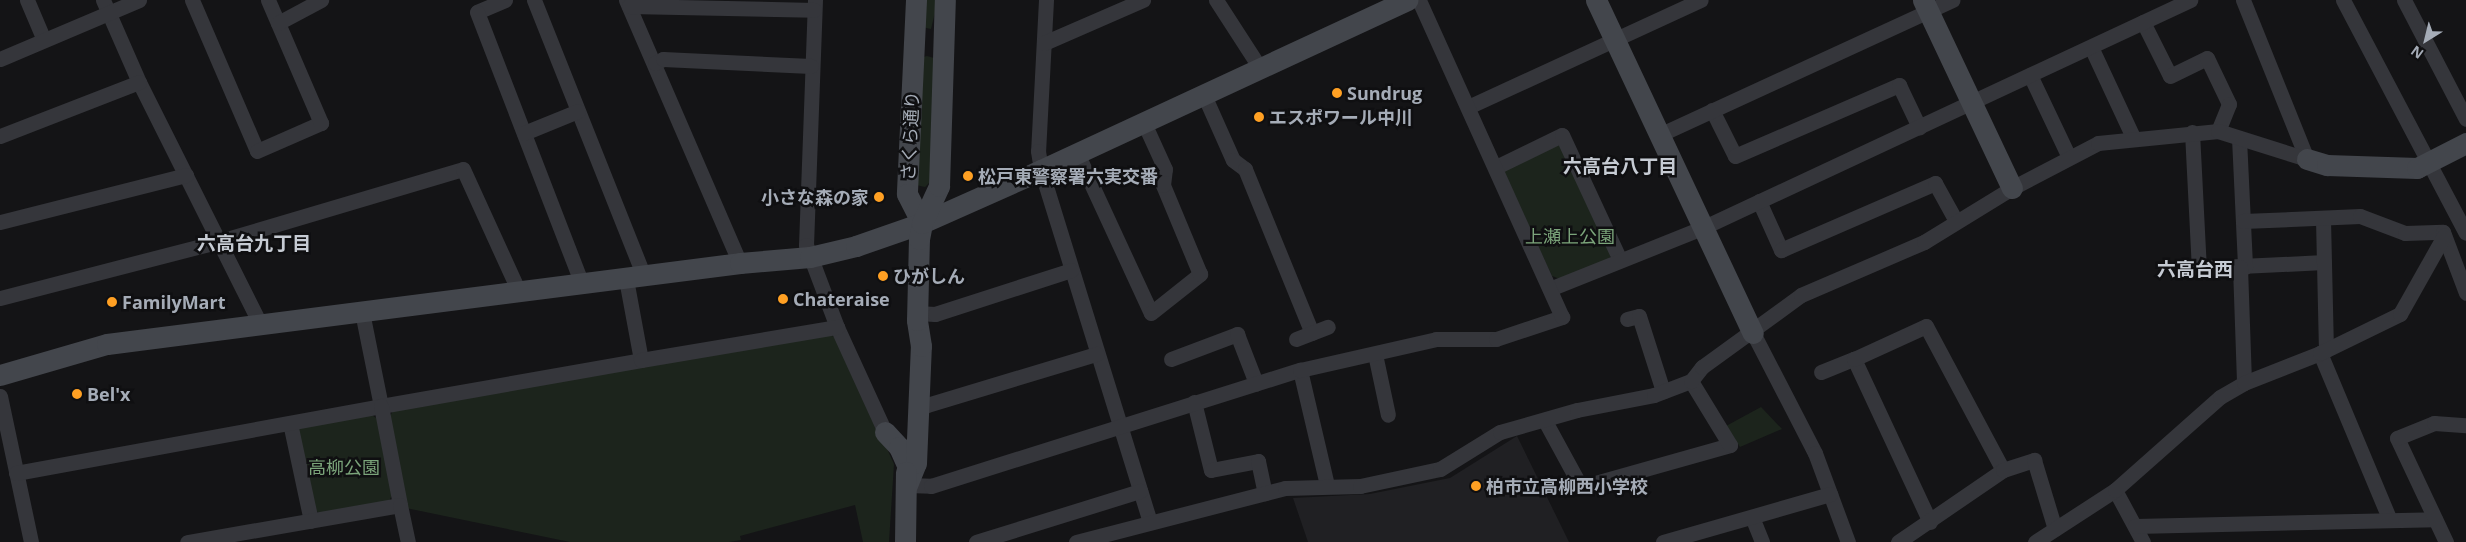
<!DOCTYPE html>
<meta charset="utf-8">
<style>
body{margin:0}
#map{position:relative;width:2466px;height:542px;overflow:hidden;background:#141416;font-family:"Open Sans","Noto Sans JP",sans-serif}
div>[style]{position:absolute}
.built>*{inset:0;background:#202023}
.green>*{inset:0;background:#1c241c}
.street>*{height:15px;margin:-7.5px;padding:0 7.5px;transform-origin:7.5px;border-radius:7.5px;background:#35363b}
.secondary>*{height:21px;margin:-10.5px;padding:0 10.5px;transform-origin:10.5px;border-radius:10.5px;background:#43464c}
.dots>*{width:14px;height:14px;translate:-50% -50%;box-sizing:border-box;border:2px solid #0f0f11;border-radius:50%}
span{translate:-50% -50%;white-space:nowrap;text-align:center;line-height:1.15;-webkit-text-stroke:5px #0f0f11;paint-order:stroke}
.poi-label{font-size:18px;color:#a5acb7;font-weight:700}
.left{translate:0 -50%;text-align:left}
.right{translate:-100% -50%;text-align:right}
.street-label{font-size:18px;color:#a5acb7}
.park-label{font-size:18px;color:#7ba47a}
.neighbourhood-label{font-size:19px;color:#c6cbd3;font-weight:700}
.north{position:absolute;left:2401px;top:15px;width:50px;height:50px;-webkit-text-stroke:4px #0f0f11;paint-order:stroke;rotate:216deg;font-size:14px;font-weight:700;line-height:20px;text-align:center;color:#a5acb7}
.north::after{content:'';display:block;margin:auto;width:18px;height:22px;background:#a5acb7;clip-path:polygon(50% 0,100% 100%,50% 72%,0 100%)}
</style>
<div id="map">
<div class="built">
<div style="clip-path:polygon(1517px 436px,1569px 542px,1308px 542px,1293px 498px,1370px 494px,1450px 478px)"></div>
</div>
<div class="green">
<div style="clip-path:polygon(921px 0,938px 0,931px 29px,922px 27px)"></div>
<div style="clip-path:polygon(927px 56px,934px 58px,930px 182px,925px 187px,916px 185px,923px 57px)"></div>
<div style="clip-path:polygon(1556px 141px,1564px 145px,1613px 251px,1609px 259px,1560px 279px,1552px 276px,1504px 173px,1506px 167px)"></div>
<div style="clip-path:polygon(828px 334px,836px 338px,894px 464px,889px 542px,863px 542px,855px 505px,740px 536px,741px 540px,729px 542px,570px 542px,406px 508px,388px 420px,394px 409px)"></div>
<div style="clip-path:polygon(1761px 407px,1782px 429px,1740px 447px,1726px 426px)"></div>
<div style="clip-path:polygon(370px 414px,378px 419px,392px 495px,388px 503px,321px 514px,311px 508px,295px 435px,299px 427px)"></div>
</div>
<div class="street">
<div style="left:27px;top:0;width:43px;rotate:67deg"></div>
<div style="left:103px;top:0;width:90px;rotate:66.3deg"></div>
<div style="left:139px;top:82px;width:271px;rotate:63.4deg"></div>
<div style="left:192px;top:0;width:164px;rotate:66.7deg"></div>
<div style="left:257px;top:151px;width:70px;rotate:-23.6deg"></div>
<div style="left:321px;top:123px;width:134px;rotate:-113.3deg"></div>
<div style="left:505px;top:0;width:30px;rotate:157deg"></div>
<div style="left:477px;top:12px;width:292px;rotate:68.9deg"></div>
<div style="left:534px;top:0;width:297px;rotate:68.3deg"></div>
<div style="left:626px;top:0;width:287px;rotate:66.6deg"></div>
<div style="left:815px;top:0;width:245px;rotate:92.1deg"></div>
<div style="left:806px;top:245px;width:88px;rotate:69.3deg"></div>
<div style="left:837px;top:327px;width:115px;rotate:65.4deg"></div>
<div style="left:1046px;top:0;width:151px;rotate:93deg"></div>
<div style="left:1038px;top:151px;width:19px;rotate:81deg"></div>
<div style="left:1041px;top:170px;width:368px;rotate:72.8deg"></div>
<div style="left:1216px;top:0;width:81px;rotate:57.1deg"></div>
<div style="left:2243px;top:0;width:171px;rotate:68.1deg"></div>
<div style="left:2343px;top:0;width:263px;rotate:62.2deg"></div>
<div style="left:2404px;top:0;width:134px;rotate:62.5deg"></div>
<div style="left:629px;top:6px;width:185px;rotate:1.2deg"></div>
<div style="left:2143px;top:22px;width:60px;rotate:63.4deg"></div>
<div style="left:2170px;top:76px;width:41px;rotate:-25.9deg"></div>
<div style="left:2207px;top:58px;width:51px;rotate:64.4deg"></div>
<div style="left:2229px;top:104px;width:29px;rotate:112deg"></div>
<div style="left:278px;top:23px;width:49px;rotate:-28.1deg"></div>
<div style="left:1044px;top:43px;width:108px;rotate:-23.5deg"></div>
<div style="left:2091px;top:47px;width:99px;rotate:65deg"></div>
<div style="left:0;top:59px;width:151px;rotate:-23deg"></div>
<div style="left:655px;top:63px;width:9px;rotate:-27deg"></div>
<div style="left:663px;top:59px;width:148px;rotate:2.7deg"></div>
<div style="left:2030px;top:75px;width:91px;rotate:64.6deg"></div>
<div style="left:1204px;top:95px;width:71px;rotate:66deg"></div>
<div style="left:1233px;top:160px;width:15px;rotate:37deg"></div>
<div style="left:1245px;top:169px;width:177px;rotate:67.8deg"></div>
<div style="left:1468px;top:107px;width:256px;rotate:-24.7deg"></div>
<div style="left:1712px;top:110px;width:51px;rotate:63.4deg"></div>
<div style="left:1735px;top:156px;width:179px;rotate:-23.4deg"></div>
<div style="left:1899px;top:85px;width:47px;rotate:64.5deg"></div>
<div style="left:2192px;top:132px;width:136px;rotate:87.1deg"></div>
<div style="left:2199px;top:268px;width:125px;rotate:-2.7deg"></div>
<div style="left:524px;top:133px;width:58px;rotate:-22.2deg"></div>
<div style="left:1659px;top:135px;width:323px;rotate:-24.7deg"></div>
<div style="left:0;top:136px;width:149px;rotate:-21.2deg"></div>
<div style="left:2239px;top:138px;width:129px;rotate:87.3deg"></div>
<div style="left:1077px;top:153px;width:176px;rotate:65.2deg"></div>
<div style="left:1151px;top:313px;width:63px;rotate:-38.5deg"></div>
<div style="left:1200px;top:274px;width:96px;rotate:-112.6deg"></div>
<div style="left:1163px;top:185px;width:16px;rotate:-83deg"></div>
<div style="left:1165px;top:169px;width:51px;rotate:-114.5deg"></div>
<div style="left:1496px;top:167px;width:73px;rotate:-25.9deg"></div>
<div style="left:1562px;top:135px;width:138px;rotate:65.1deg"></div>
<div style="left:1759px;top:201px;width:54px;rotate:65.8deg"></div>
<div style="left:1781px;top:250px;width:168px;rotate:-23.5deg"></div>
<div style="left:1935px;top:183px;width:43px;rotate:61.1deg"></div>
<div style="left:2323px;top:219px;width:131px;rotate:88.7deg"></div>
<div style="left:2243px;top:221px;width:117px;rotate:-2.4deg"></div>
<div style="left:2360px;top:216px;width:48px;rotate:20.7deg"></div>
<div style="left:2405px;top:233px;width:38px;rotate:-2deg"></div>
<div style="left:2443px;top:232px;width:65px;rotate:69.3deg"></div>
<div style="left:0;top:222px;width:192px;rotate:-14.2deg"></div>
<div style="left:2240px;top:267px;width:116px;rotate:88deg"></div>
<div style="left:1552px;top:288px;width:162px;rotate:-21.8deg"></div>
<div style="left:1702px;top:228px;width:539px;rotate:-25.04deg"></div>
<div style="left:0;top:298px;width:227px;rotate:-14.5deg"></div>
<div style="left:220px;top:241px;width:253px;rotate:-16.5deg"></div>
<div style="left:463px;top:169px;width:135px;rotate:65.5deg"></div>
<div style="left:362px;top:312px;width:96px;rotate:78.6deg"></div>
<div style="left:381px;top:406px;width:264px;rotate:-10deg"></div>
<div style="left:641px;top:360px;width:82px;rotate:-100.5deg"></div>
<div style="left:917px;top:313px;width:18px;rotate:3deg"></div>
<div style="left:935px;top:314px;width:143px;rotate:-17.9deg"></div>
<div style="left:1627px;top:319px;width:12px;rotate:-14deg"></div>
<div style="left:1639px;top:316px;width:79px;rotate:72.3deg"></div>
<div style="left:1753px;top:333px;width:135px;rotate:62.7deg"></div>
<div style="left:1815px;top:453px;width:95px;rotate:69.7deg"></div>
<div style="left:1296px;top:339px;width:34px;rotate:-21deg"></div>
<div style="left:2320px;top:353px;width:181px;rotate:67.3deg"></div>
<div style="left:1375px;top:354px;width:62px;rotate:78deg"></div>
<div style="left:1171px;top:359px;width:71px;rotate:-20.7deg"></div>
<div style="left:1237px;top:334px;width:53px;rotate:68.8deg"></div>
<div style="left:641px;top:360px;width:199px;rotate:-9.6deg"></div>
<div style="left:1300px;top:370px;width:118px;rotate:76.8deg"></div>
<div style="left:1821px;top:372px;width:35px;rotate:-22deg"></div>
<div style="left:0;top:396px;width:149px;rotate:78deg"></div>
<div style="left:1194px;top:402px;width:70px;rotate:76deg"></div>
<div style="left:1211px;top:470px;width:48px;rotate:-10.8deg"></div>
<div style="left:1258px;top:461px;width:33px;rotate:78deg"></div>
<div style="left:918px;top:404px;width:9px;rotate:6deg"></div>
<div style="left:927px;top:405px;width:177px;rotate:-16.8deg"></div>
<div style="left:1545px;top:421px;width:75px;rotate:61.4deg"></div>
<div style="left:1581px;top:487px;width:155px;rotate:-15.7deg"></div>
<div style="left:1730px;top:445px;width:75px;rotate:-121.4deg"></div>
<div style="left:290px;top:423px;width:100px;rotate:77.9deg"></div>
<div style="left:16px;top:473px;width:371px;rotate:-10.4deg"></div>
<div style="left:381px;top:406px;width:101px;rotate:79.1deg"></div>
<div style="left:400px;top:505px;width:216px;rotate:170.1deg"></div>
<div style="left:907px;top:485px;width:24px;rotate:2deg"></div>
<div style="left:931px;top:486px;width:387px;rotate:-17.5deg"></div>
<div style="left:1300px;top:370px;width:139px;rotate:-12.8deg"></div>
<div style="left:1436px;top:339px;width:60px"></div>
<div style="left:1496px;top:339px;width:70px;rotate:-18.4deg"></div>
<div style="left:1562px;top:317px;width:348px;rotate:-114.3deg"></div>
<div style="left:2115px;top:490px;width:59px;rotate:61.7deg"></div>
<div style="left:400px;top:505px;width:38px;rotate:78deg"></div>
<div style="left:1752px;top:517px;width:27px;rotate:68deg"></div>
<div style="left:1930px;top:522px;width:180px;rotate:-115deg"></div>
<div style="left:1854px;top:359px;width:79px;rotate:-24.6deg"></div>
<div style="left:1926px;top:326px;width:163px;rotate:61.9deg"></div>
<div style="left:2135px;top:526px;width:300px;rotate:-1.3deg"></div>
<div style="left:976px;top:542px;width:172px;rotate:-17.3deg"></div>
<div style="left:1076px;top:542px;width:216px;rotate:-14.5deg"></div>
<div style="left:1285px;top:488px;width:75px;rotate:-1.5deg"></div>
<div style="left:1360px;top:486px;width:82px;rotate:-12deg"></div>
<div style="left:1440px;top:469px;width:70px;rotate:-31.7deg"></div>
<div style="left:1500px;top:432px;width:80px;rotate:-15.9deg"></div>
<div style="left:1577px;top:410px;width:78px;rotate:-11deg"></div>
<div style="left:1654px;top:395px;width:40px;rotate:-21deg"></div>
<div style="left:1691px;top:381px;width:18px;rotate:-52deg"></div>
<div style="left:1702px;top:367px;width:122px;rotate:-36deg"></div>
<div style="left:1801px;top:295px;width:134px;rotate:-23.3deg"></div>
<div style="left:1924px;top:242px;width:103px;rotate:-31.5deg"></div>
<div style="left:2012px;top:188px;width:97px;rotate:-27.6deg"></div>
<div style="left:2098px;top:143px;width:121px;rotate:-5.7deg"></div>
<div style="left:2218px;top:131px;width:93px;rotate:17.5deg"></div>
<div style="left:1663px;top:542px;width:174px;rotate:-16deg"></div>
<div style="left:1898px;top:542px;width:127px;rotate:-34.4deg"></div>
<div style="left:2003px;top:470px;width:33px;rotate:-18deg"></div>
<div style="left:2034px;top:460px;width:72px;rotate:73.1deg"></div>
<div style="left:2035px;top:542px;width:95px;rotate:-33deg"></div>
<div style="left:2115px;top:490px;width:140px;rotate:-41.5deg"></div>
<div style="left:2220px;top:397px;width:28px;rotate:-30deg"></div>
<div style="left:2244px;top:383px;width:82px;rotate:-21.5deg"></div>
<div style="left:2320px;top:353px;width:89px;rotate:-26deg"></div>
<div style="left:2400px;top:314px;width:90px;rotate:-60.6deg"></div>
<div style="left:2446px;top:542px;width:115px;rotate:-115.2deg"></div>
<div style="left:2397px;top:438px;width:40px;rotate:-22deg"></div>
<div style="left:2434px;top:423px;width:32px;rotate:4deg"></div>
</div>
<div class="secondary">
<div style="left:916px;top:0;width:194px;rotate:92.7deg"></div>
<div style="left:907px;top:194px;width:33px;rotate:63deg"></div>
<div style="left:1596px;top:0;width:368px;rotate:64.8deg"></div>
<div style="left:1923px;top:0;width:208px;rotate:64.7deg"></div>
<div style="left:2307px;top:159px;width:21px;rotate:17deg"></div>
<div style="left:2327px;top:165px;width:90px;rotate:1.9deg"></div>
<div style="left:2417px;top:168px;width:55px;rotate:-27deg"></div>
<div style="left:0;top:375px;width:111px;rotate:-16.2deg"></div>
<div style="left:107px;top:344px;width:638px;rotate:-7.29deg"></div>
<div style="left:740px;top:263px;width:70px;rotate:-4.9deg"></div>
<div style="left:810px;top:257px;width:47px;rotate:-13.4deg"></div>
<div style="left:856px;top:246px;width:70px;rotate:-19.2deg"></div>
<div style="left:922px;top:223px;width:130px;rotate:-24deg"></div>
<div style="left:1041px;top:170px;width:404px;rotate:-24.9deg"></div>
<div style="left:885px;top:432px;width:21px;rotate:47deg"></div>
<div style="left:899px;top:447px;width:17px;rotate:66deg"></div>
<div style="left:907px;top:485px;width:24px;rotate:-68deg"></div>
<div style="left:916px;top:463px;width:117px;rotate:-87.6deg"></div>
<div style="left:921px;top:346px;width:26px;rotate:-99deg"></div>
<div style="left:917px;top:320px;width:81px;rotate:-88.6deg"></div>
<div style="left:919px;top:239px;width:16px;rotate:-79deg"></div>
<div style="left:922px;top:223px;width:41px;rotate:-65.3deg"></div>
<div style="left:939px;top:186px;width:186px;rotate:-88.2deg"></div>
<div style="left:905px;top:542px;width:70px;rotate:-89.2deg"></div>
</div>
<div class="dots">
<div style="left:1337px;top:93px;background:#ffa023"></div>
<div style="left:1259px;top:117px;background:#ffa023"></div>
<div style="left:968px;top:176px;background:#ffa023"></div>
<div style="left:879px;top:197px;background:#ffa023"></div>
<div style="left:883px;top:276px;background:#ffa023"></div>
<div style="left:783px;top:299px;background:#ffa023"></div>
<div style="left:112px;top:302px;background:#ffa023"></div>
<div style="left:77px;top:394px;background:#ffa023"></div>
<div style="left:1476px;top:486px;background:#ffa023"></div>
</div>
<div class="poi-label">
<span class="left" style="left:1347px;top:93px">Sundrug</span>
<span class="left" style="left:1269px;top:117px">エスポワール中川</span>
<span class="left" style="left:978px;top:176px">松戸東警察署六実交番</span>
<span class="right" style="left:869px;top:197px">小さな森の家</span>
<span class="left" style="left:893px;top:276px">ひがしん</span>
<span class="left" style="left:793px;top:299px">Chateraise</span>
<span class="left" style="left:122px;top:302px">FamilyMart</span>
<span class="left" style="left:87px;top:394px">Bel'x</span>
<span class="left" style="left:1486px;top:486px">柏市立高柳西小学校</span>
</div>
<div class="street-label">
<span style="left:910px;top:136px;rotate:-87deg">さくら通り</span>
</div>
<div class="park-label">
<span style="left:1570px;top:236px">上瀬上公園</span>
<span style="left:344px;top:467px">高柳公園</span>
</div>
<div class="neighbourhood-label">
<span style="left:1620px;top:167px">六高台八丁目</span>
<span style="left:254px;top:244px">六高台九丁目</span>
<span style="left:2195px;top:270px">六高台西</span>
</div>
<div class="north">N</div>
</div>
